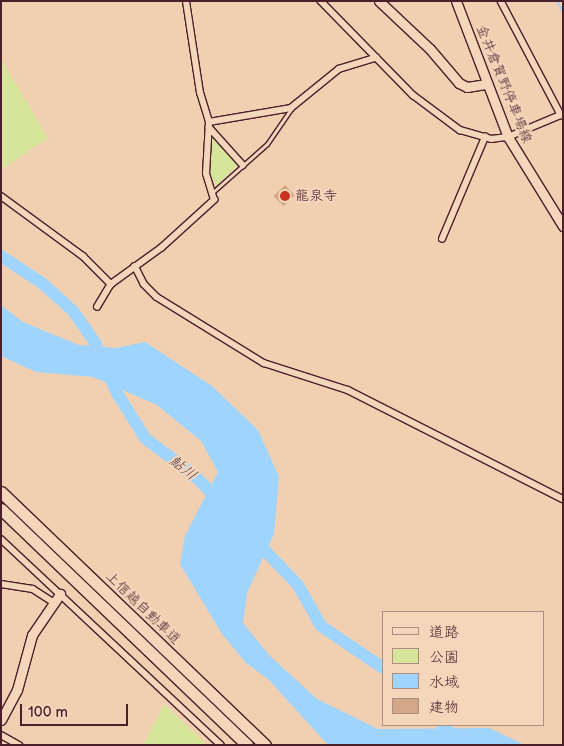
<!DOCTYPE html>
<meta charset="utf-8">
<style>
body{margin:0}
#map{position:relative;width:564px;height:746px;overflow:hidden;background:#f1d0b2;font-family:"Balsamiq Sans","Klee One",sans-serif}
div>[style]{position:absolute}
.green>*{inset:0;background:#d6e599}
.water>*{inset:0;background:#9fd4fd}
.stream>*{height:2px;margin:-1px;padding:0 1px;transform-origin:1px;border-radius:1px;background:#9fd4fd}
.river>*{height:12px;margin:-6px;padding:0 6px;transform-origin:6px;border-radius:6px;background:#9fd4fd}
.building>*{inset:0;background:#d1a787;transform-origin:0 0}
.roads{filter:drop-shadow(1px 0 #4a1f2b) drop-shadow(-1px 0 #4a1f2b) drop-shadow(0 1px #4a1f2b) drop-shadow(0 -1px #4a1f2b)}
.lane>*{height:3px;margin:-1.5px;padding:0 1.5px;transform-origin:1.5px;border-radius:1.5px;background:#f4d6ba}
.street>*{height:5.5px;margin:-2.75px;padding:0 2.75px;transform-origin:2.75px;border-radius:2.75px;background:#f4d6ba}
.secondary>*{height:9px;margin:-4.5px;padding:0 4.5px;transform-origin:4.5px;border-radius:4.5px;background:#f4d6ba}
.highway>*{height:11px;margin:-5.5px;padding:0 5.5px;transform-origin:5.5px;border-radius:5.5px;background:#f4d6ba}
.dots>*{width:14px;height:14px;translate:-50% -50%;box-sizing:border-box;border:2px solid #f4d6ba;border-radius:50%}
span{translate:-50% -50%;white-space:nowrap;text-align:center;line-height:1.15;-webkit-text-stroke:4px #f4d6ba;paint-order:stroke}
.street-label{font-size:14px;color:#4a1f2b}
.poi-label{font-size:14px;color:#4a1f2b}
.left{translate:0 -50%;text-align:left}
.water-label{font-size:15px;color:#573a4a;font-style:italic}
.frame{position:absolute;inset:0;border:2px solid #4a1f2b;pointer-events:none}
.legend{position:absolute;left:382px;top:611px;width:162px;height:115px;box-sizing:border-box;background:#f4d6ba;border:1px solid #b08d81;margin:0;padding:6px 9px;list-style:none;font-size:15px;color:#4a1f2b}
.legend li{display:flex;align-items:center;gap:10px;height:25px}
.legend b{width:25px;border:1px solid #b08d81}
.scale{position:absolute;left:20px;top:704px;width:108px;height:22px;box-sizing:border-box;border:2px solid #4a1f2b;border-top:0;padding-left:6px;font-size:15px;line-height:18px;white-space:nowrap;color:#4a1f2b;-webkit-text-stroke:4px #f4d6ba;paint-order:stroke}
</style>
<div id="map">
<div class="green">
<div style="clip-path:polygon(1px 59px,48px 138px,1px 170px)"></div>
<div style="clip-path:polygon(210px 134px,238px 165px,216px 186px,209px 171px)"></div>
<div style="clip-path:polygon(164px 704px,207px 745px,143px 745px)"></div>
</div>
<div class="water">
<div style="clip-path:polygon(1px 305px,23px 322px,79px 345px,116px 348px,145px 342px,212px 386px,258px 430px,279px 477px,274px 534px,247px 593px,243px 623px,270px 656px,317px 699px,378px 729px,489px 728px,525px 745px,328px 745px,269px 680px,245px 662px,222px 634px,180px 564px,185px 536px,218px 472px,201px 441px,157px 405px,93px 377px,36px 372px,1px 356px)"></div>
</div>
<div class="stream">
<div style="left:557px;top:1px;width:13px;rotate:61deg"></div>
</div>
<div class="river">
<div style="left:1px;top:256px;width:49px;rotate:33.4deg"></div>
<div style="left:42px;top:283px;width:42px;rotate:42.1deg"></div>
<div style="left:73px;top:311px;width:39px;rotate:55deg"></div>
<div style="left:95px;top:343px;width:55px;rotate:66.3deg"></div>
<div style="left:117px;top:393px;width:53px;rotate:58.1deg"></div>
<div style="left:145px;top:438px;width:64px;rotate:37.4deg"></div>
<div style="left:196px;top:477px;width:33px;rotate:46deg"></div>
<div style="left:255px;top:540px;width:62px;rotate:46.3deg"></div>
<div style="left:298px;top:585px;width:47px;rotate:60.7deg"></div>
<div style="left:321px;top:626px;width:75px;rotate:34.1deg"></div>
<div style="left:442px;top:725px;width:29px;rotate:44deg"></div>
</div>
<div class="building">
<div style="left:285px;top:185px;width:14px;height:16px;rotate:45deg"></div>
</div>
<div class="roads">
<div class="lane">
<div style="left:214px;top:191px;width:71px;rotate:-41.6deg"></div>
<div style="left:267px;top:144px;width:42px;rotate:-55.6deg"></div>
</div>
<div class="street">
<div style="left:321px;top:1px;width:132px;rotate:45.6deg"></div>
<div style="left:413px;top:95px;width:59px;rotate:36.7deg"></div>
<div style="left:460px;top:130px;width:32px;rotate:16deg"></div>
<div style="left:491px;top:139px;width:17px;rotate:-7deg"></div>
<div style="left:508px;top:137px;width:60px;rotate:-22.7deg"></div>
<div style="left:501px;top:1px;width:129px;rotate:62.2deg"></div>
<div style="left:209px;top:122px;width:83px;rotate:-9.7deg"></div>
<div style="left:291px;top:108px;width:62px;rotate:-39.1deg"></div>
<div style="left:339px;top:69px;width:39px;rotate:-17deg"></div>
<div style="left:209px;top:127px;width:51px;rotate:48.2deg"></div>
<div style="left:1px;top:196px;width:102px;rotate:36.2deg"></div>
<div style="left:83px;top:256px;width:40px;rotate:45deg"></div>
<div style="left:442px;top:239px;width:111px;rotate:-67.1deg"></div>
<div style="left:135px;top:266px;width:20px;rotate:63deg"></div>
<div style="left:144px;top:284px;width:18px;rotate:45deg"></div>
<div style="left:157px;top:297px;width:126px;rotate:31.7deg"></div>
<div style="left:264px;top:363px;width:88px;rotate:17.8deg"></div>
<div style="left:348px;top:390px;width:241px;rotate:26.9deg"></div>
<div style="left:97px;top:307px;width:27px;rotate:-59deg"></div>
<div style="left:111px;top:284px;width:62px;rotate:-35.8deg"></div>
<div style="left:161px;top:248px;width:72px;rotate:-42.2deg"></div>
<div style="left:214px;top:200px;width:27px;rotate:-107deg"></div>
<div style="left:206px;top:174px;width:52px;rotate:-86.7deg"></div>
<div style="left:209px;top:122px;width:30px;rotate:-107deg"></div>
<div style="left:200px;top:93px;width:93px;rotate:-98.7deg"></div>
<div style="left:1px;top:539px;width:301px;rotate:43.1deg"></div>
<div style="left:1px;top:584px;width:32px;rotate:9deg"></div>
<div style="left:33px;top:589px;width:24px;rotate:33deg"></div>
<div style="left:1px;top:735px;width:21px;rotate:29deg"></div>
</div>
<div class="secondary">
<div style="left:379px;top:1px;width:70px;rotate:43.3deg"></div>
<div style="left:430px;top:49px;width:45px;rotate:49.5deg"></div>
<div style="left:459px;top:83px;width:9px;rotate:27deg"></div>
<div style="left:467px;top:87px;width:20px;rotate:-9deg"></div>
<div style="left:456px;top:1px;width:146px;rotate:69.1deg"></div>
<div style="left:508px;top:137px;width:105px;rotate:58.3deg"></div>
<div style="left:1px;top:720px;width:34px;rotate:-62deg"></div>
<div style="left:17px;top:690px;width:57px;rotate:-74.7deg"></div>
<div style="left:32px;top:635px;width:50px;rotate:-55.7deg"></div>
</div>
<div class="highway">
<div style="left:1px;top:492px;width:366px;rotate:43.8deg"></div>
<div style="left:1px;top:509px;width:341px;rotate:43.8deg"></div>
</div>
</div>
<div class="dots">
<div style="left:285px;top:196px;background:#c8321e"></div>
</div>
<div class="street-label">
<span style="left:504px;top:84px;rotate:68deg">金井倉賀野停車場線</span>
<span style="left:143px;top:608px;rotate:44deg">上信越自動車道</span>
</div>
<div class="poi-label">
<span class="left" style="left:295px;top:196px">龍泉寺</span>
</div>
<div class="water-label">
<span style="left:183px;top:468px;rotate:39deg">鮎川</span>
</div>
<div class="frame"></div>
<ul class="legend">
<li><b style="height:6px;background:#f4d6ba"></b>道路</li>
<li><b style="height:14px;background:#d6e599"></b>公園</li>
<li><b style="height:14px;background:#9fd4fd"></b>水域</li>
<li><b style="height:14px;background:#d1a787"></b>建物</li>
</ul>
<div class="scale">100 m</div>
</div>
